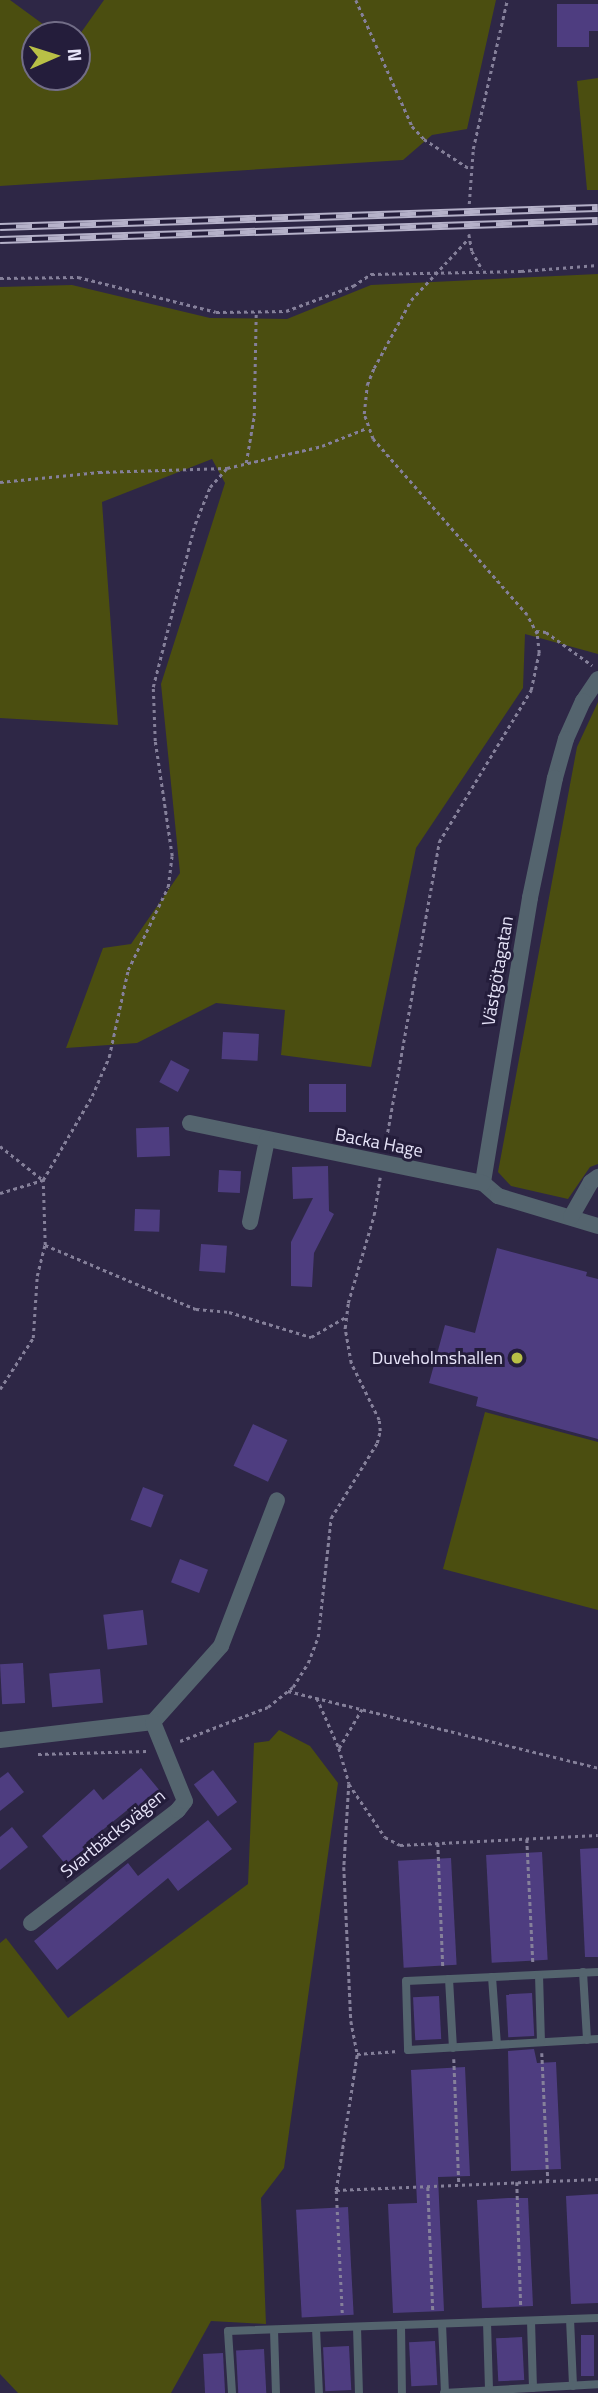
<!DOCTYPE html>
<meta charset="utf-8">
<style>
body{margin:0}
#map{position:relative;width:598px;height:2393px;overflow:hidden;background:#2e2746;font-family:"Titillium Web",sans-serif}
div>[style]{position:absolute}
.green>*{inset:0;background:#4b4e10}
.building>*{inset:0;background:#4e3d80;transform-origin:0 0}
.path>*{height:2.5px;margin-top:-1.25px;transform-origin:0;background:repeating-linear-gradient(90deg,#85809a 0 3.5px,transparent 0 7px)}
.lane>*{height:8px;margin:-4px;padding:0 4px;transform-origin:4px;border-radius:4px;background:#54646e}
.street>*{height:16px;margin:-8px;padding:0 8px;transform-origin:8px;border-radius:8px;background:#54646e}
.rail>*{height:8px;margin-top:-4px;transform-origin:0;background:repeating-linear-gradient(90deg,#241d3b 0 16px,#b5b1c9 0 32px);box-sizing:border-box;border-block:2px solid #b5b1c9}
.dots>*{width:19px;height:19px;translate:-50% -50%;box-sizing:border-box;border:4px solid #241d3b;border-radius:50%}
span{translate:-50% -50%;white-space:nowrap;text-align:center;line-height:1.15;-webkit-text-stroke:6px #241d3b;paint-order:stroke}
.street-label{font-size:18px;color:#e8e5fa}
.poi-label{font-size:18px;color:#e8e5fa}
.right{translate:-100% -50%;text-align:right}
.north{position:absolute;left:21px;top:21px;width:70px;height:70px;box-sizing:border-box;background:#241d3b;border:2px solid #726d87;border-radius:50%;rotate:87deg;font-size:19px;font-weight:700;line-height:28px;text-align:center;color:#e8e5fa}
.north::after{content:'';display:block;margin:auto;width:24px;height:32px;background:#b9c046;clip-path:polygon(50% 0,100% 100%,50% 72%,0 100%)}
</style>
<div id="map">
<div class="green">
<div style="clip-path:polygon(evenodd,0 0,10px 0,51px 30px,80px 34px,104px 0,496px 0,467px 129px,432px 135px,403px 160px,0 186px,0 0,35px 35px,77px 35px,77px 77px,35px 77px,35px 35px)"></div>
<div style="clip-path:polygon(598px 78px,598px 190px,587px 190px,577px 81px)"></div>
<div style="clip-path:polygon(598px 274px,598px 654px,525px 634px,523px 688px,416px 848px,371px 1067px,281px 1055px,285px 1010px,216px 1003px,137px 1043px,66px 1048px,103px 948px,131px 944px,180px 873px,161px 684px,225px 483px,212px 459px,102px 502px,118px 725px,0 718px,0 287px,72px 285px,210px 318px,287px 319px,371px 285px)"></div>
<div style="clip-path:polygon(598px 702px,598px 1164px,590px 1167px,568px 1199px,511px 1186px,498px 1172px,577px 747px)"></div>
<div style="clip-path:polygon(485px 1412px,598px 1442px,598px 1610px,443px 1569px)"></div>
<div style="clip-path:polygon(279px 1730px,310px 1746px,338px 1783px,284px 2168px,261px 2198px,266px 2324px,211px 2321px,171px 2393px,18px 2393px,0 2374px,0 1943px,6px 1938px,68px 2018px,248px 1884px,254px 1743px,269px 1741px)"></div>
</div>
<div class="building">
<div style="clip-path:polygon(557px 4px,598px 4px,598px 31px,589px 31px,589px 47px,557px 47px)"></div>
<div style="left:223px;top:1032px;width:36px;height:27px;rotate:3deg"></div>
<div style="left:171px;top:1060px;width:21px;height:25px;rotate:28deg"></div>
<div style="left:346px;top:1084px;width:28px;height:37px;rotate:90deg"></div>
<div style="left:169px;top:1127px;width:29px;height:33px;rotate:88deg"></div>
<div style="clip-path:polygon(328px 1166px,329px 1211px,334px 1214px,314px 1253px,312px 1287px,291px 1286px,291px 1242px,313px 1198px,293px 1199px,292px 1167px)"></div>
<div style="left:219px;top:1170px;width:22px;height:22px;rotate:3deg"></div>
<div style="left:135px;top:1209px;width:25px;height:22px;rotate:2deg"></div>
<div style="left:201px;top:1244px;width:26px;height:27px;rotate:4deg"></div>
<div style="clip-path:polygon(497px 1248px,587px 1272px,586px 1276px,598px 1279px,598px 1439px,476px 1406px,478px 1397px,429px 1383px,445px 1325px,475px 1333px)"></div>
<div style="left:253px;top:1424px;width:38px;height:46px;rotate:25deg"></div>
<div style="left:143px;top:1487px;width:22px;height:35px;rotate:21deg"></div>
<div style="left:180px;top:1559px;width:30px;height:25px;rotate:21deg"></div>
<div style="left:143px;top:1610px;width:35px;height:40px;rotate:83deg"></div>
<div style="left:23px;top:1663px;width:40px;height:23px;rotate:87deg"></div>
<div style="left:100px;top:1669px;width:34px;height:51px;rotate:85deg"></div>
<div style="clip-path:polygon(141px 1768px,165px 1797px,145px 1814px,136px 1803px,84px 1845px,86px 1849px,66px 1865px,42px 1836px,94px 1789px,103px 1800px)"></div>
<div style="left:213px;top:1770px;width:40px;height:24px;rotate:53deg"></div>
<div style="clip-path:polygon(8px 1772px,24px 1792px,0 1811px,0 1778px)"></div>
<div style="clip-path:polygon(208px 1820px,232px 1849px,178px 1891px,168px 1878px,57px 1970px,34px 1941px,128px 1863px,138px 1876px)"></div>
<div style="clip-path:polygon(12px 1827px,28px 1847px,0 1870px,0 1837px)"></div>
<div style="clip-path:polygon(598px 1848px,598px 1957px,585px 1957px,580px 1849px)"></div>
<div style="left:542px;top:1852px;width:108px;height:56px;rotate:87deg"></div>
<div style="left:451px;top:1858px;width:107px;height:53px;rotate:87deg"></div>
<div style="left:532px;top:1993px;width:43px;height:26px;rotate:87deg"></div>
<div style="left:439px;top:1996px;width:43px;height:26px;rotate:87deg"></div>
<div style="clip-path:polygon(534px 2049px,537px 2063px,556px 2062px,561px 2169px,511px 2171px,508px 2051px)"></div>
<div style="clip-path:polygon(465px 2067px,470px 2176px,438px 2177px,444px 2311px,393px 2313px,388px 2204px,417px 2203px,411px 2070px)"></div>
<div style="clip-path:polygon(598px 2194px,598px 2303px,571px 2304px,566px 2196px)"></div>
<div style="clip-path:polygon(508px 2198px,528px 2198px,533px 2306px,482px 2308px,477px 2200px)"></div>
<div style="left:348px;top:2207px;width:108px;height:52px;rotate:87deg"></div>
<div style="left:581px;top:2335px;width:13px;height:41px"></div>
<div style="left:522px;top:2337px;width:43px;height:26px;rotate:87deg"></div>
<div style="left:435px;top:2341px;width:44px;height:26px;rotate:87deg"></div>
<div style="left:349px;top:2346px;width:44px;height:26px;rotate:87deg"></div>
<div style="left:264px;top:2349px;width:44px;height:28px;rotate:87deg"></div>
<div style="left:223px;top:2353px;width:40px;height:20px;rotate:87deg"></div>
</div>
<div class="path">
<div style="left:356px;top:0;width:138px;rotate:66deg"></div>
<div style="left:412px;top:126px;width:18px;rotate:47deg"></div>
<div style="left:424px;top:139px;width:55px;rotate:33.1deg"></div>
<div style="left:469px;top:204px;width:55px;rotate:-85.8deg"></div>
<div style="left:473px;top:149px;width:153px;rotate:-77.1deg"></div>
<div style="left:469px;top:234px;width:17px;rotate:80deg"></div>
<div style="left:472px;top:251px;width:21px;rotate:61deg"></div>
<div style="left:0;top:278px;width:78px;rotate:-0.7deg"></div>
<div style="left:78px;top:277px;width:142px;rotate:14.2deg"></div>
<div style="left:216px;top:312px;width:70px;rotate:-0.8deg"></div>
<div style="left:286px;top:311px;width:72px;rotate:-20.5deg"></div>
<div style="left:353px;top:286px;width:22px;rotate:-34deg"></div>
<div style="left:371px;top:274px;width:150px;rotate:-1.1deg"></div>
<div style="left:521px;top:271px;width:77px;rotate:-4.5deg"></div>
<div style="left:246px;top:463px;width:48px;rotate:-80.3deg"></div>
<div style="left:254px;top:416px;width:105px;rotate:-88.9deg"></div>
<div style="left:0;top:482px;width:100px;rotate:-5.8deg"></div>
<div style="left:99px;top:472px;width:128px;rotate:-1.8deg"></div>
<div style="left:536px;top:631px;width:10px;rotate:6deg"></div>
<div style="left:546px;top:632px;width:57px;rotate:35.7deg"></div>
<div style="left:0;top:1146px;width:55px;rotate:38.3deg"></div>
<div style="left:385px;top:1146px;width:309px;rotate:-79.9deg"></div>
<div style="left:439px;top:842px;width:178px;rotate:-58.8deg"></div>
<div style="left:531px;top:690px;width:38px;rotate:-78deg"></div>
<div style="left:539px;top:653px;width:19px;rotate:-96deg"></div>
<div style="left:537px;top:634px;width:21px;rotate:-118deg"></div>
<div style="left:527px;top:615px;width:234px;rotate:-131.2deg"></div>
<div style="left:373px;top:439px;width:27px;rotate:-110deg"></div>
<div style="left:364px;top:414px;width:29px;rotate:-84deg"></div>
<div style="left:367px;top:385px;width:18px;rotate:-68deg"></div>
<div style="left:374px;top:368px;width:77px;rotate:-61.4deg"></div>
<div style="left:411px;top:300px;width:83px;rotate:-46.9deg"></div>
<div style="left:0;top:1193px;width:45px;rotate:-16.8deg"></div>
<div style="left:45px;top:1245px;width:164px;rotate:23deg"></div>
<div style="left:196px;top:1309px;width:33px;rotate:5deg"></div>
<div style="left:229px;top:1312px;width:86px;rotate:17deg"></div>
<div style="left:311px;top:1337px;width:39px;rotate:-30deg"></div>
<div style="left:0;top:1389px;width:61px;rotate:-57.1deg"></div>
<div style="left:33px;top:1338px;width:62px;rotate:-86.3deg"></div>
<div style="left:37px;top:1276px;width:32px;rotate:-76deg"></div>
<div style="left:45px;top:1245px;width:65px;rotate:-91.8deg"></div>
<div style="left:43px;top:1180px;width:97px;rotate:-59.7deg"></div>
<div style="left:92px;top:1096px;width:43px;rotate:-66.4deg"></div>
<div style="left:109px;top:1057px;width:89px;rotate:-77.7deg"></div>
<div style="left:128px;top:970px;width:92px;rotate:-64.3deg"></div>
<div style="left:168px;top:887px;width:31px;rotate:-83deg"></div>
<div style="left:172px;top:856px;width:116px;rotate:-98.4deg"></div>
<div style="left:155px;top:741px;width:54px;rotate:-92.1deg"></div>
<div style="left:153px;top:687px;width:168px;rotate:-75.6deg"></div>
<div style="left:195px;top:524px;width:40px;rotate:-68deg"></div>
<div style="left:210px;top:487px;width:25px;rotate:-48deg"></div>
<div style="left:227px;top:468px;width:98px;rotate:-13deg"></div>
<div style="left:322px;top:446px;width:48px;rotate:-21.8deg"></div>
<div style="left:288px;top:1691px;width:319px;rotate:13.9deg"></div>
<div style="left:317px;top:1698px;width:55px;rotate:66.3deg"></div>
<div style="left:339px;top:1748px;width:37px;rotate:74deg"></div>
<div style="left:349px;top:1784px;width:64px;rotate:55.8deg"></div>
<div style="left:385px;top:1837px;width:17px;rotate:28deg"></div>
<div style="left:400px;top:1845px;width:198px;rotate:-2.9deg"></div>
<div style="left:180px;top:1741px;width:94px;rotate:-21.1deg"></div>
<div style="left:268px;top:1707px;width:32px;rotate:-39deg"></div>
<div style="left:293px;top:1687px;width:28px;rotate:-58deg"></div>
<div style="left:308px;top:1663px;width:28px;rotate:-69deg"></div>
<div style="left:318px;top:1637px;width:120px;rotate:-83.8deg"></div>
<div style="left:331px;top:1518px;width:88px;rotate:-58.5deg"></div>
<div style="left:377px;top:1443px;width:12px;rotate:-76deg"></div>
<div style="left:380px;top:1431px;width:11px;rotate:-95deg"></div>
<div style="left:379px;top:1420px;width:64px;rotate:-116.2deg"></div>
<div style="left:351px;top:1363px;width:36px;rotate:-100deg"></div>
<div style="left:345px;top:1328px;width:25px;rotate:-83deg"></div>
<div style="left:348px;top:1303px;width:92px;rotate:-73.5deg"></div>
<div style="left:374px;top:1215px;width:38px;rotate:-81deg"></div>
<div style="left:339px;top:1748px;width:45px;rotate:-59.5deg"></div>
<div style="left:38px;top:1754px;width:109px;rotate:-1.6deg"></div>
<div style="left:349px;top:1784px;width:83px;rotate:93.4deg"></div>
<div style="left:344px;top:1867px;width:154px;rotate:87.4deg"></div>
<div style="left:351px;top:2021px;width:33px;rotate:79deg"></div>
<div style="left:527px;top:1839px;width:123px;rotate:87.2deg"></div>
<div style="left:438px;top:1843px;width:123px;rotate:87.7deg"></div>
<div style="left:542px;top:2053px;width:128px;rotate:87.3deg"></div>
<div style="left:454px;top:2059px;width:126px;rotate:87.7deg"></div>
<div style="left:517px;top:2182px;width:125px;rotate:88.2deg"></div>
<div style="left:428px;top:2187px;width:123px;rotate:87.7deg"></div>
<div style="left:336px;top:2190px;width:262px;rotate:-2.4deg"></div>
<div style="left:342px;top:2313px;width:123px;rotate:-92.8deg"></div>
<div style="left:336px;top:2190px;width:138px;rotate:-81.2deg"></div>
<div style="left:357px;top:2054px;width:41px;rotate:-4.2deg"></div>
</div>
<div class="lane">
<div style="left:583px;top:1972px;width:68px;rotate:86.6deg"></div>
<div style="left:598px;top:1972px;width:192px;rotate:177.3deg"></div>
<div style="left:406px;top:1981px;width:69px;rotate:88.3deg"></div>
<div style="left:408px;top:2050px;width:190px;rotate:-3.3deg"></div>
<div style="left:539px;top:1975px;width:67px;rotate:88.3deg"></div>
<div style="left:492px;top:1977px;width:68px;rotate:85.8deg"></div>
<div style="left:449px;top:1979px;width:69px;rotate:86.7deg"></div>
<div style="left:570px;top:2319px;width:67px;rotate:87.4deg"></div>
<div style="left:531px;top:2321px;width:67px;rotate:88.3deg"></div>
<div style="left:487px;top:2322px;width:68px;rotate:88.3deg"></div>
<div style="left:442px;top:2324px;width:69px;rotate:87.5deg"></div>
<div style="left:401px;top:2325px;width:68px;rotate:89.2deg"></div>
<div style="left:357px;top:2327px;width:66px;rotate:88.3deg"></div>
<div style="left:316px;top:2328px;width:65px;rotate:87.4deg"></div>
<div style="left:274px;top:2330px;width:63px;rotate:88.2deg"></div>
<div style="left:232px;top:2393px;width:62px;rotate:-93.7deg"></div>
<div style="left:228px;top:2331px;width:370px;rotate:-2deg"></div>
<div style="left:444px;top:2393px;width:154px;rotate:-3.3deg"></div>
</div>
<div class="street">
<div style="left:598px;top:679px;width:27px;rotate:124deg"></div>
<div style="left:583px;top:701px;width:42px;rotate:114.1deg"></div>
<div style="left:566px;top:739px;width:41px;rotate:105.8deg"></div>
<div style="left:555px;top:778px;width:123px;rotate:101.8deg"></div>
<div style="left:530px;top:898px;width:289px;rotate:99.4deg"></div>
<div style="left:483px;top:1183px;width:20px;rotate:41deg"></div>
<div style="left:498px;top:1196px;width:104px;rotate:16.7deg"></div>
<div style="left:190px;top:1123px;width:299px;rotate:11.6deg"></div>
<div style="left:571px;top:1217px;width:40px;rotate:-60.3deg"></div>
<div style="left:591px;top:1182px;width:9px;rotate:-36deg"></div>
<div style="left:250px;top:1222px;width:84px;rotate:-78.3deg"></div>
<div style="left:0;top:1740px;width:154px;rotate:-6.7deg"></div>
<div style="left:153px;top:1722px;width:102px;rotate:-48.2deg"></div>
<div style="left:221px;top:1646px;width:156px;rotate:-69deg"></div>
<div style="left:31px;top:1923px;width:185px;rotate:-37.5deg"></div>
<div style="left:178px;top:1810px;width:11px;rotate:-52deg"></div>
<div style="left:185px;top:1801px;width:85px;rotate:-112.1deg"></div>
</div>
<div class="rail">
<div style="left:0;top:227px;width:598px;rotate:-1.82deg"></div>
<div style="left:0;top:240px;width:598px;rotate:-1.82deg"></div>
</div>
<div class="dots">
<div style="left:517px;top:1358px;background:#b9c046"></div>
</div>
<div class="street-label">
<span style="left:498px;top:971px;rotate:-80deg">Västgötagatan</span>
<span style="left:379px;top:1143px;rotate:11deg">Backa Hage</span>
<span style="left:113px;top:1834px;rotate:-39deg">Svartbäcksvägen</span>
</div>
<div class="poi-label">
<span class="right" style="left:503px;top:1358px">Duveholmshallen</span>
</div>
<div class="north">N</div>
</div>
